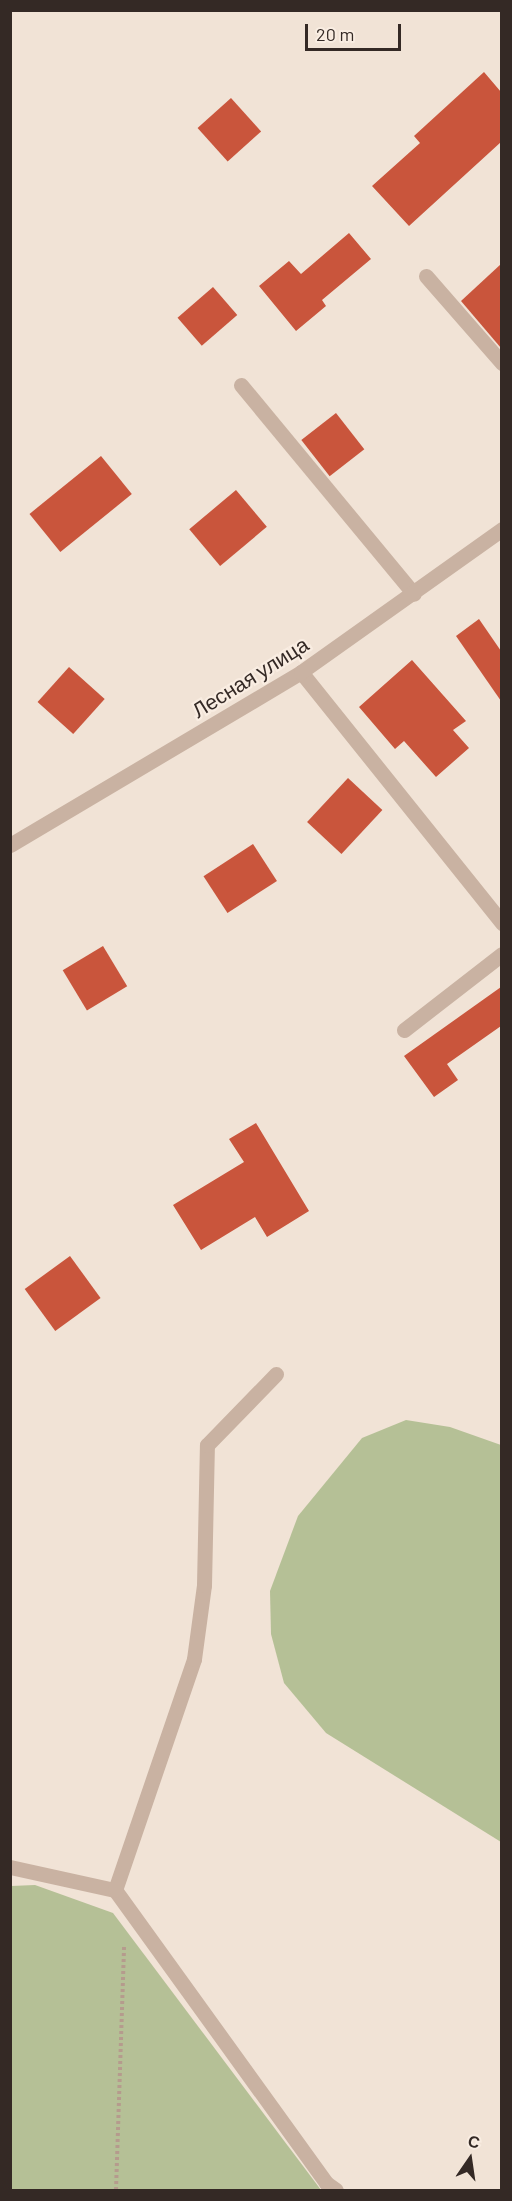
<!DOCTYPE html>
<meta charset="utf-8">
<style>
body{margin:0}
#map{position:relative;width:512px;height:2201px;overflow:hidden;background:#f1e3d6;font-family:Barlow,sans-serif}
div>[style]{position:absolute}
.green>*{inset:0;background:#b5c096}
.building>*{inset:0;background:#c9553c;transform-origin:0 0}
.path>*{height:4px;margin-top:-2px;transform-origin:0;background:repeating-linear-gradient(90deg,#b59b8d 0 3px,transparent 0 6px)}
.minor>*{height:15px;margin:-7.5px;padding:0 7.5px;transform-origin:7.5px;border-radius:7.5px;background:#c9b2a2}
span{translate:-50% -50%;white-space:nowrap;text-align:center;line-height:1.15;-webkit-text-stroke:4.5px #f9ede2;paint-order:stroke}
.street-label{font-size:21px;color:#342925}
.frame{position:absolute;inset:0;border:12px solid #342925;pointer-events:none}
.north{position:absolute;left:440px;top:2129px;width:60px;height:60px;-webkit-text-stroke:4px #f9ede2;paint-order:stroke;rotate:13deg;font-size:16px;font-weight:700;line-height:24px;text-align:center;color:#342925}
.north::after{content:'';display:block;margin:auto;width:21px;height:27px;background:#342925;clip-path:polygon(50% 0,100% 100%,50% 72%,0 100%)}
.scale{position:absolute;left:305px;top:24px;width:96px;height:27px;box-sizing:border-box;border:3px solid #342925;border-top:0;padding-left:8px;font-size:18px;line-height:21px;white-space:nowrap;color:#342925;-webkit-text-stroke:4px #f9ede2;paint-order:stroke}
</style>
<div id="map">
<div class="green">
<div style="clip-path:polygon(406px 1420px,450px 1427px,501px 1445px,501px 1842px,326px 1733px,284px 1683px,271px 1634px,270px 1591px,298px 1516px,362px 1438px)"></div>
<div style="clip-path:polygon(35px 1885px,113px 1913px,321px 2190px,11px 2190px,11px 1886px)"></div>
</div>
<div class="building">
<div style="clip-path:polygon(484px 72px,501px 92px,501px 142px,409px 226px,372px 186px,420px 143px,414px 136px)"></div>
<div style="left:231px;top:98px;width:45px;height:45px;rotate:48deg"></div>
<div style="clip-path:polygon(349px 233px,371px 259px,322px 300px,326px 306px,296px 331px,259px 286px,289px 261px,301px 274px)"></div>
<div style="clip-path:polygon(501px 264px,501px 348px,461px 301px)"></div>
<div style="left:213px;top:287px;width:37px;height:47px;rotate:49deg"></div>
<div style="left:336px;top:413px;width:46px;height:44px;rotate:52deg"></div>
<div style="left:101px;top:456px;width:49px;height:92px;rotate:51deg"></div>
<div style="left:236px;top:490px;width:48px;height:61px;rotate:50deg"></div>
<div style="clip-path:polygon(479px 619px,501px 651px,501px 701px,456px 636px)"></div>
<div style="clip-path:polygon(412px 660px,466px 721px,453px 730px,469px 748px,436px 777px,404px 741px,395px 749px,359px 707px)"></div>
<div style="left:69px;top:667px;width:48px;height:47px;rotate:42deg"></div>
<div style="left:348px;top:778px;width:47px;height:60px;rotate:43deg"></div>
<div style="left:253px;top:844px;width:44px;height:59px;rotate:57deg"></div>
<div style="left:103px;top:946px;width:47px;height:47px;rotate:59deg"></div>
<div style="clip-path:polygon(501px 987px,501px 1026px,447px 1064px,458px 1080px,434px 1097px,404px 1056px)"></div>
<div style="clip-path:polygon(256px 1123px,309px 1211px,267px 1237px,255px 1217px,201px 1250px,173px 1205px,244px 1162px,229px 1139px)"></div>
<div style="left:70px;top:1256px;width:52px;height:56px;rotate:54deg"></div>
</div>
<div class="path">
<div style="left:116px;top:2190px;width:245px;rotate:-88.1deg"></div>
</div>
<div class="minor">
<div style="left:426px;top:276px;width:116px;rotate:48.9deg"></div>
<div style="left:241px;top:385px;width:271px;rotate:50.4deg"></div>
<div style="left:301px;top:672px;width:322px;rotate:51.3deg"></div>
<div style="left:10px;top:845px;width:339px;rotate:-30.7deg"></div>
<div style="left:301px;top:672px;width:247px;rotate:-35.4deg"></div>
<div style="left:404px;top:1030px;width:124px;rotate:-37.8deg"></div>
<div style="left:10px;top:1867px;width:107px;rotate:12.4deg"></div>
<div style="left:115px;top:1890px;width:361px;rotate:54.2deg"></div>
<div style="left:326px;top:2183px;width:12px;rotate:35deg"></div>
<div style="left:115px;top:1890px;width:244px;rotate:-71.1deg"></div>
<div style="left:194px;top:1659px;width:75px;rotate:-82.3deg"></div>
<div style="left:204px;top:1585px;width:140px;rotate:-88.8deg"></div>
<div style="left:207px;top:1445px;width:99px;rotate:-45.8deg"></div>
</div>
<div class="street-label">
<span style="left:250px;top:677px;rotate:-32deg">Лесная улица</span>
</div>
<div class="frame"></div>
<div class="north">С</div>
<div class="scale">20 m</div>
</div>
